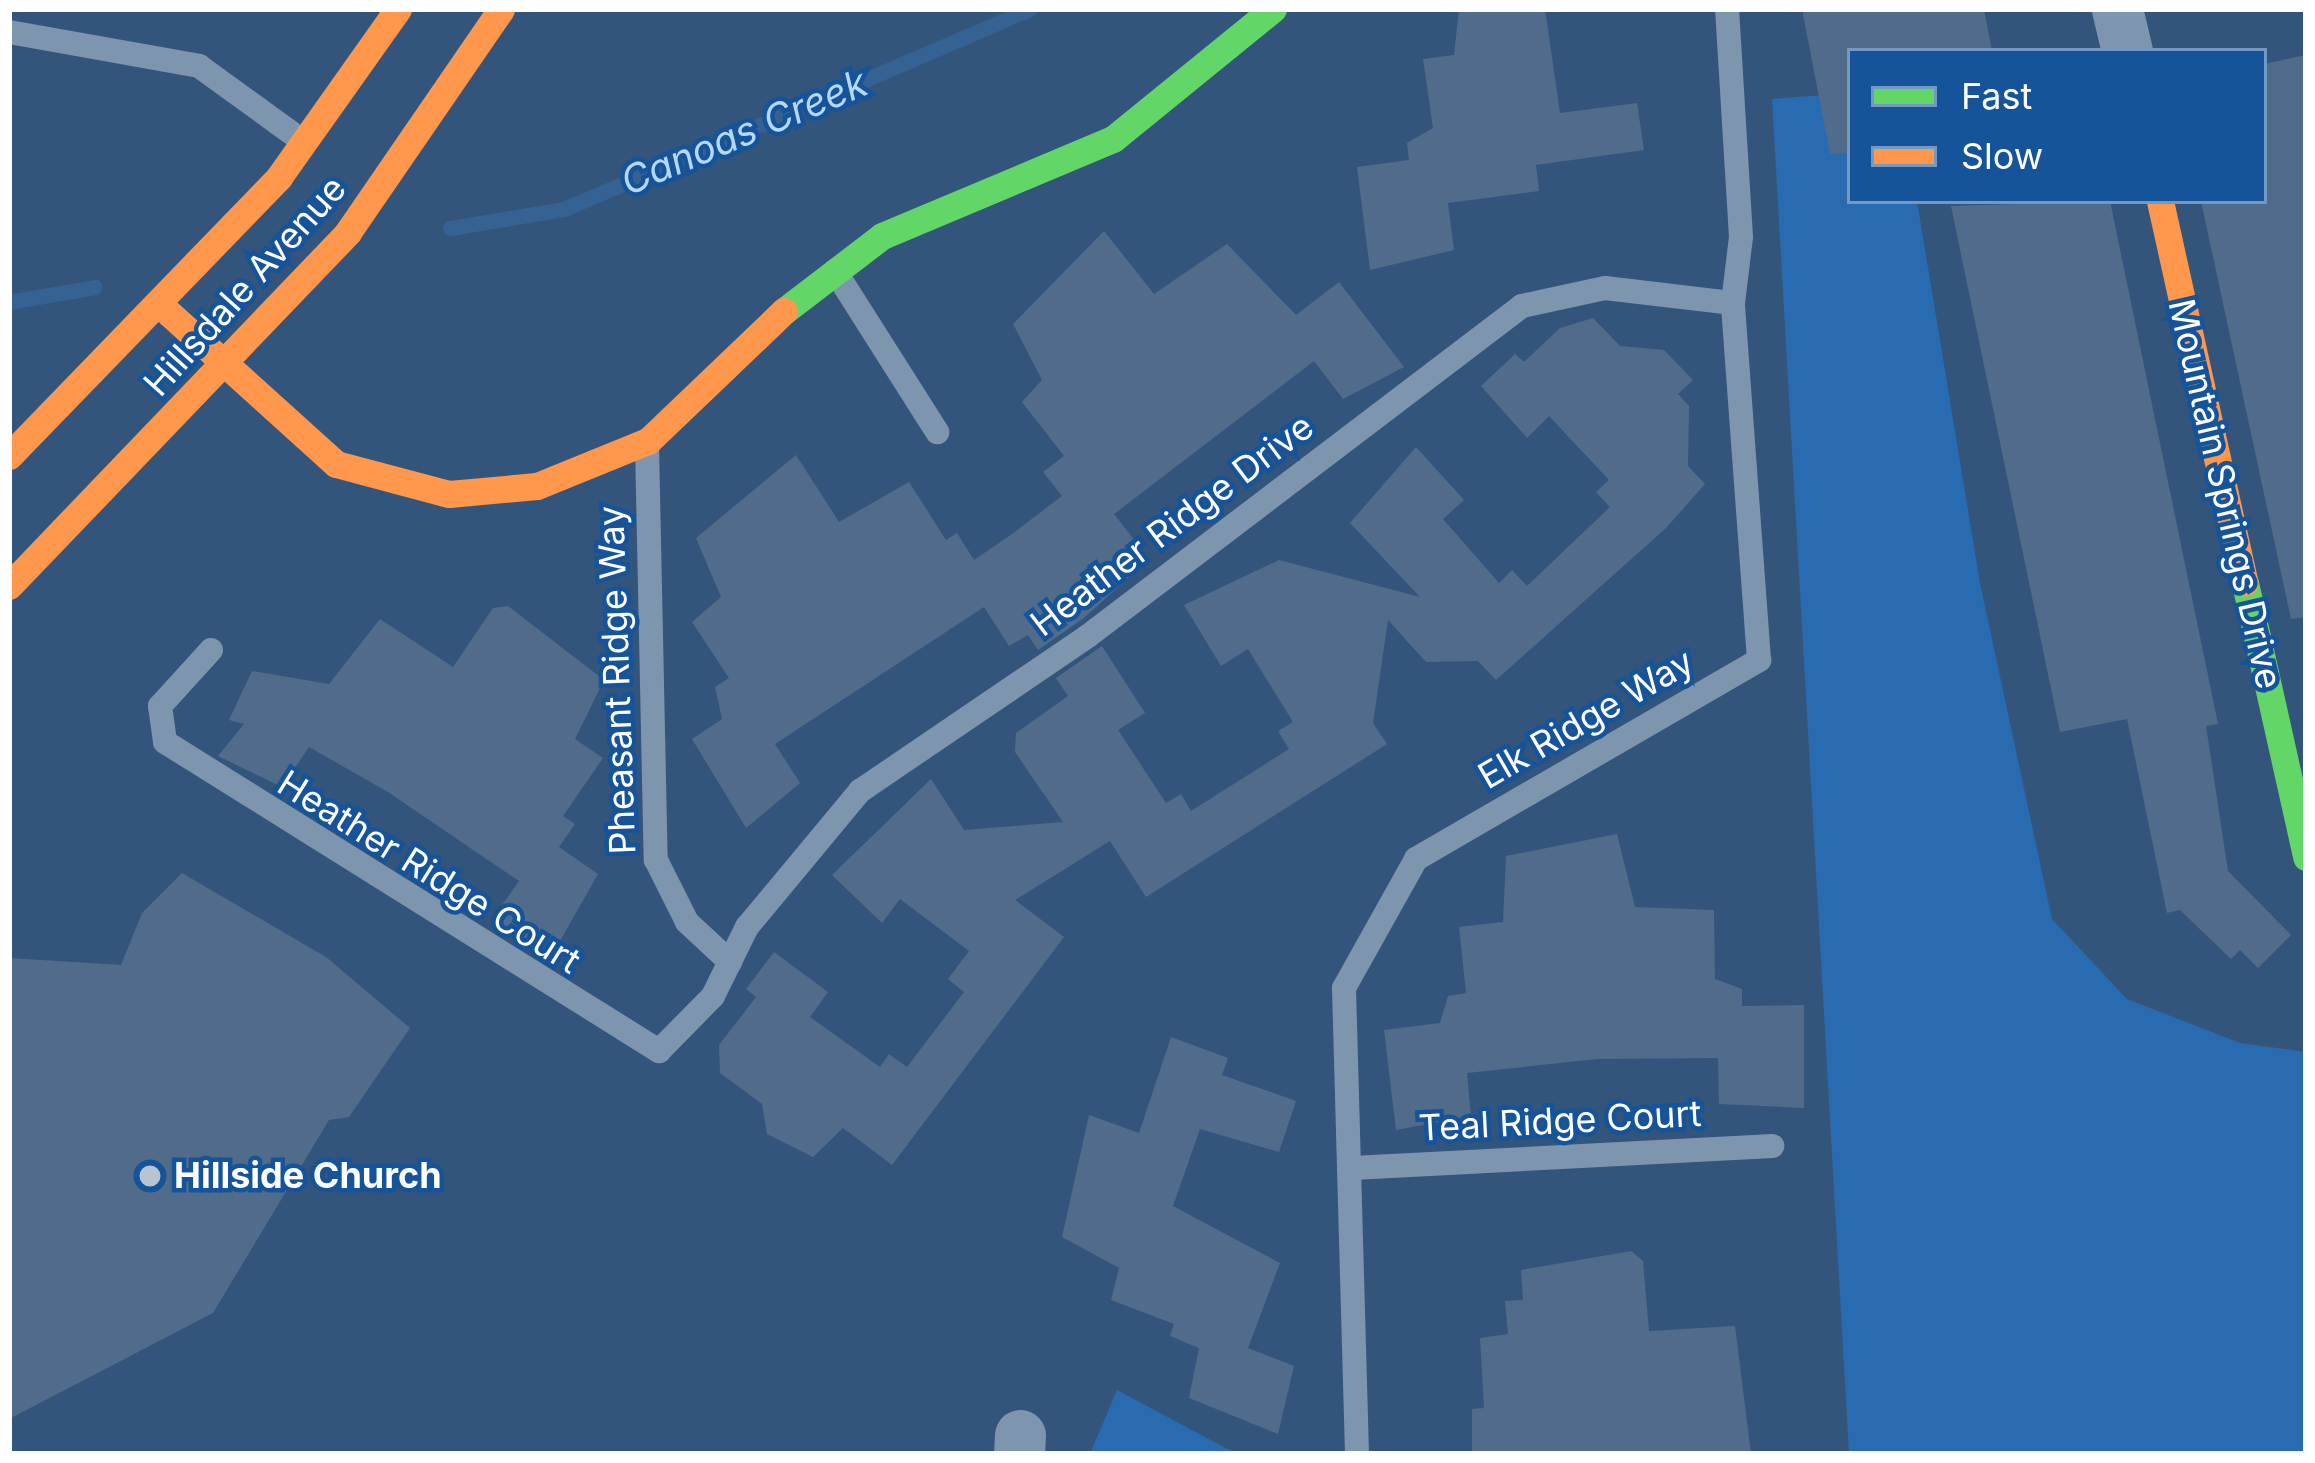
<!DOCTYPE html>
<style>
body{margin:0}
#map{position:relative;width:2315px;height:1463px;overflow:hidden;background:#33557c;font-family:Inter,sans-serif}
div>[style]{position:absolute}
.green>*{inset:0;background:#296bb0}
.stream>*{height:15px;margin:-7.5px;padding:0 7.5px;transform-origin:7.5px;border-radius:7.5px;background:#366293}
.building>*{inset:0;background:#506c8a}
.lane>*{height:24px;margin:-12px;padding:0 12px;transform-origin:12px;border-radius:12px;background:#7e95ae}
.street>*{height:51px;margin:-25.5px;padding:0 25.5px;transform-origin:25.5px;border-radius:25.5px;background:#7e95ae}
.fast>*{height:27px;margin:-13.5px;padding:0 13.5px;transform-origin:13.5px;border-radius:13.5px;background:#63d668}
.slow>*{height:27px;margin:-13.5px;padding:0 13.5px;transform-origin:13.5px;border-radius:13.5px;background:#ff974d}
.dots>*{width:33px;height:33px;translate:-50% -50%;box-sizing:border-box;border:6px solid #15549a;border-radius:50%}
span{translate:-50% -50%;white-space:nowrap;text-align:center;line-height:1.15;-webkit-text-stroke:9px #15549a;paint-order:stroke}
.street-label{font-size:36px;color:#fff}
.poi-label{font-size:36px;color:#fff;font-weight:700}
.left{translate:0 -50%;text-align:left}
.water-label{font-size:39px;color:#b6d7f9;font-style:italic}
.frame{position:absolute;inset:0;border:12px solid #fff;pointer-events:none}
.legend{position:absolute;left:1847px;top:48px;width:420px;height:156px;box-sizing:border-box;background:#15549a;border:3px solid #7398c2;margin:0;padding:15px 21px;list-style:none;font-size:36px;color:#fff}
.legend li{display:flex;align-items:center;gap:24px;height:60px}
.legend b{width:60px;border:3px solid #7398c2}
</style>
<div id="map">
<div class="green">
<div style="clip-path:polygon(1850px 93px,1850px 201px,1917px 201px,1980px 583px,2052px 919px,2127px 999px,2240px 1043px,2306px 1052px,2306px 1454px,1849px 1454px,1772px 99px)"></div>
<div style="clip-path:polygon(1117px 1390px,1237px 1454px,1090px 1454px)"></div>
</div>
<div class="stream">
<div style="left:450px;top:228px;width:116px;rotate:-9.5deg"></div>
<div style="left:564px;top:209px;width:507px;rotate:-23.23deg"></div>
<div style="left:9px;top:302px;width:87px;rotate:-9.9deg"></div>
</div>
<div class="building">
<div style="clip-path:polygon(1459px 9px,1545px 9px,1560px 113px,1637px 103px,1644px 150px,1536px 165px,1539px 191px,1448px 203px,1454px 250px,1370px 270px,1357px 167px,1409px 160px,1407px 143px,1433px 128px,1423px 59px,1454px 55px)"></div>
<div style="clip-path:polygon(1802px 9px,1984px 9px,1992px 51px,1850px 51px,1850px 152px,1830px 154px)"></div>
<div style="clip-path:polygon(2306px 55px,2306px 617px,2291px 619px,2201px 201px,2264px 201px,2264px 64px)"></div>
<div style="clip-path:polygon(2110px 201px,2218px 724px,2206px 726px,2228px 871px,2291px 935px,2258px 968px,2240px 950px,2231px 959px,2180px 910px,2167px 913px,2127px 719px,2060px 732px,1951px 206px)"></div>
<div style="clip-path:polygon(1104px 231px,1154px 294px,1227px 244px,1296px 315px,1339px 282px,1404px 367px,1343px 399px,1314px 361px,1114px 514px,1149px 559px,1084px 618px,1038px 650px,1028px 635px,1009px 646px,984px 607px,775px 744px,800px 783px,746px 828px,692px 739px,722px 719px,715px 687px,729px 678px,692px 622px,721px 597px,696px 538px,796px 455px,839px 522px,909px 482px,946px 540px,957px 533px,974px 560px,1012px 534px,1062px 496px,1043px 472px,1064px 456px,1022px 402px,1042px 380px,1013px 324px)"></div>
<div style="clip-path:polygon(1593px 318px,1620px 346px,1664px 350px,1693px 380px,1678px 394px,1689px 406px,1688px 466px,1705px 484px,1666px 528px,1496px 680px,1478px 661px,1426px 662px,1388px 620px,1373px 723px,1387px 744px,1146px 897px,1110px 841px,1015px 900px,1064px 937px,892px 1165px,843px 1128px,813px 1157px,767px 1134px,762px 1104px,720px 1073px,719px 1045px,756px 997px,746px 989px,774px 952px,828px 992px,810px 1017px,880px 1067px,889px 1054px,907px 1067px,964px 992px,948px 979px,969px 951px,900px 899px,882px 923px,832px 875px,931px 779px,964px 830px,1063px 822px,1015px 752px,1016px 733px,1068px 696px,1056px 678px,1102px 646px,1145px 713px,1118px 730px,1166px 803px,1181px 794px,1191px 811px,1289px 749px,1278px 731px,1293px 722px,1248px 649px,1221px 666px,1184px 605px,1279px 560px,1420px 597px,1350px 523px,1416px 447px,1464px 500px,1443px 519px,1499px 583px,1512px 570px,1527px 586px,1610px 507px,1596px 492px,1609px 480px,1549px 416px,1527px 438px,1481px 386px,1515px 354px,1524px 362px,1560px 328px)"></div>
<div style="clip-path:polygon(508px 606px,604px 680px,575px 739px,603px 758px,563px 816px,575px 824px,559px 847px,598px 874px,548px 962px,493px 918px,519px 881px,388px 792px,309px 747px,282px 787px,218px 756px,244px 724px,229px 720px,252px 671px,329px 684px,380px 619px,453px 667px,493px 608px)"></div>
<div style="clip-path:polygon(1617px 834px,1635px 907px,1714px 910px,1715px 979px,1742px 989px,1742px 1006px,1804px 1005px,1804px 1108px,1719px 1104px,1718px 1058px,1597px 1059px,1467px 1073px,1471px 1116px,1396px 1130px,1384px 1030px,1440px 1023px,1448px 996px,1466px 993px,1459px 927px,1503px 922px,1506px 856px)"></div>
<div style="clip-path:polygon(182px 873px,326px 957px,410px 1028px,349px 1117px,329px 1120px,213px 1313px,9px 1419px,9px 958px,121px 965px,142px 913px)"></div>
<div style="clip-path:polygon(1171px 1037px,1228px 1058px,1222px 1075px,1296px 1101px,1279px 1152px,1200px 1129px,1173px 1206px,1280px 1263px,1248px 1348px,1294px 1366px,1278px 1434px,1189px 1398px,1199px 1348px,1170px 1336px,1174px 1324px,1111px 1300px,1119px 1268px,1062px 1237px,1089px 1115px,1139px 1133px)"></div>
<div style="clip-path:polygon(1631px 1251px,1643px 1261px,1649px 1331px,1735px 1326px,1751px 1454px,1472px 1454px,1472px 1409px,1484px 1408px,1480px 1338px,1508px 1334px,1505px 1301px,1523px 1300px,1521px 1270px)"></div>
</div>
<div class="lane">
<div style="left:9px;top:32px;width:193px;rotate:10.1deg"></div>
<div style="left:199px;top:66px;width:130px;rotate:35.9deg"></div>
<div style="left:835px;top:271px;width:191px;rotate:57.6deg"></div>
<div style="left:647px;top:445px;width:415px;rotate:88.8deg"></div>
<div style="left:656px;top:860px;width:69px;rotate:63.4deg"></div>
<div style="left:687px;top:922px;width:59px;rotate:42.9deg"></div>
<div style="left:211px;top:650px;width:76px;rotate:132.3deg"></div>
<div style="left:160px;top:706px;width:36px;rotate:82deg"></div>
<div style="left:165px;top:742px;width:583px;rotate:32.03deg"></div>
<div style="left:659px;top:1051px;width:77px;rotate:-45.5deg"></div>
<div style="left:713px;top:996px;width:77px;rotate:-63.8deg"></div>
<div style="left:747px;top:927px;width:177px;rotate:-50.3deg"></div>
<div style="left:860px;top:791px;width:276px;rotate:-34.2deg"></div>
<div style="left:1088px;top:636px;width:545px;rotate:-37.25deg"></div>
<div style="left:1522px;top:306px;width:85px;rotate:-12.2deg"></div>
<div style="left:1605px;top:288px;width:129px;rotate:6.7deg"></div>
<div style="left:1353px;top:1168px;width:420px;rotate:-3deg"></div>
<div style="left:1357px;top:1454px;width:466px;rotate:-91.6deg"></div>
<div style="left:1344px;top:988px;width:148px;rotate:-60.8deg"></div>
<div style="left:1416px;top:859px;width:397px;rotate:-30.1deg"></div>
<div style="left:1759px;top:660px;width:358px;rotate:-94.2deg"></div>
<div style="left:1733px;top:303px;width:66px;rotate:-83.1deg"></div>
<div style="left:1741px;top:237px;width:228px;rotate:-93.5deg"></div>
</div>
<div class="street">
<div style="left:2117px;top:9px;width:43px;rotate:76.6deg"></div>
<div style="left:1019px;top:1454px;width:19px;rotate:-87deg"></div>
</div>
<div class="fast">
<div style="left:784px;top:311px;width:123px;rotate:-37.4deg"></div>
<div style="left:882px;top:236px;width:251px;rotate:-22.8deg"></div>
<div style="left:1113px;top:139px;width:206px;rotate:-39.1deg"></div>
<div style="left:2245px;top:583px;width:281px;rotate:77.4deg"></div>
</div>
<div class="slow">
<div style="left:2160px;top:201px;width:391px;rotate:77.5deg"></div>
<div style="left:160px;top:305px;width:237px;rotate:42.1deg"></div>
<div style="left:336px;top:464px;width:117px;rotate:14.9deg"></div>
<div style="left:449px;top:494px;width:88px;rotate:-5.2deg"></div>
<div style="left:537px;top:486px;width:120px;rotate:-22.1deg"></div>
<div style="left:648px;top:441px;width:188px;rotate:-43.7deg"></div>
<div style="left:9px;top:456px;width:388px;rotate:-45.9deg"></div>
<div style="left:279px;top:177px;width:206px;rotate:-54.7deg"></div>
<div style="left:9px;top:586px;width:490px;rotate:-46.2deg"></div>
<div style="left:348px;top:232px;width:270px;rotate:-55.5deg"></div>
</div>
<div class="dots">
<div style="left:150px;top:1176px;background:#b8c4d1"></div>
</div>
<div class="street-label">
<span style="left:245px;top:286px;rotate:-48deg">Hillsdale Avenue</span>
<span style="left:2225px;top:494px;rotate:77deg">Mountain Springs Drive</span>
<span style="left:1172px;top:525px;rotate:-37deg">Heather Ridge Drive</span>
<span style="left:617px;top:680px;rotate:-92deg">Pheasant Ridge Way</span>
<span style="left:1586px;top:719px;rotate:-30deg">Elk Ridge Way</span>
<span style="left:429px;top:872px;rotate:32deg">Heather Ridge Court</span>
<span style="left:1560px;top:1121px;rotate:-3deg">Teal Ridge Court</span>
</div>
<div class="poi-label">
<span class="left" style="left:174px;top:1176px">Hillside Church</span>
</div>
<div class="water-label">
<span style="left:744px;top:132px;rotate:-23deg">Canoas Creek</span>
</div>
<div class="frame"></div>
<ul class="legend">
<li><b style="height:15px;background:#63d668"></b>Fast</li>
<li><b style="height:15px;background:#ff974d"></b>Slow</li>
</ul>
</div>
